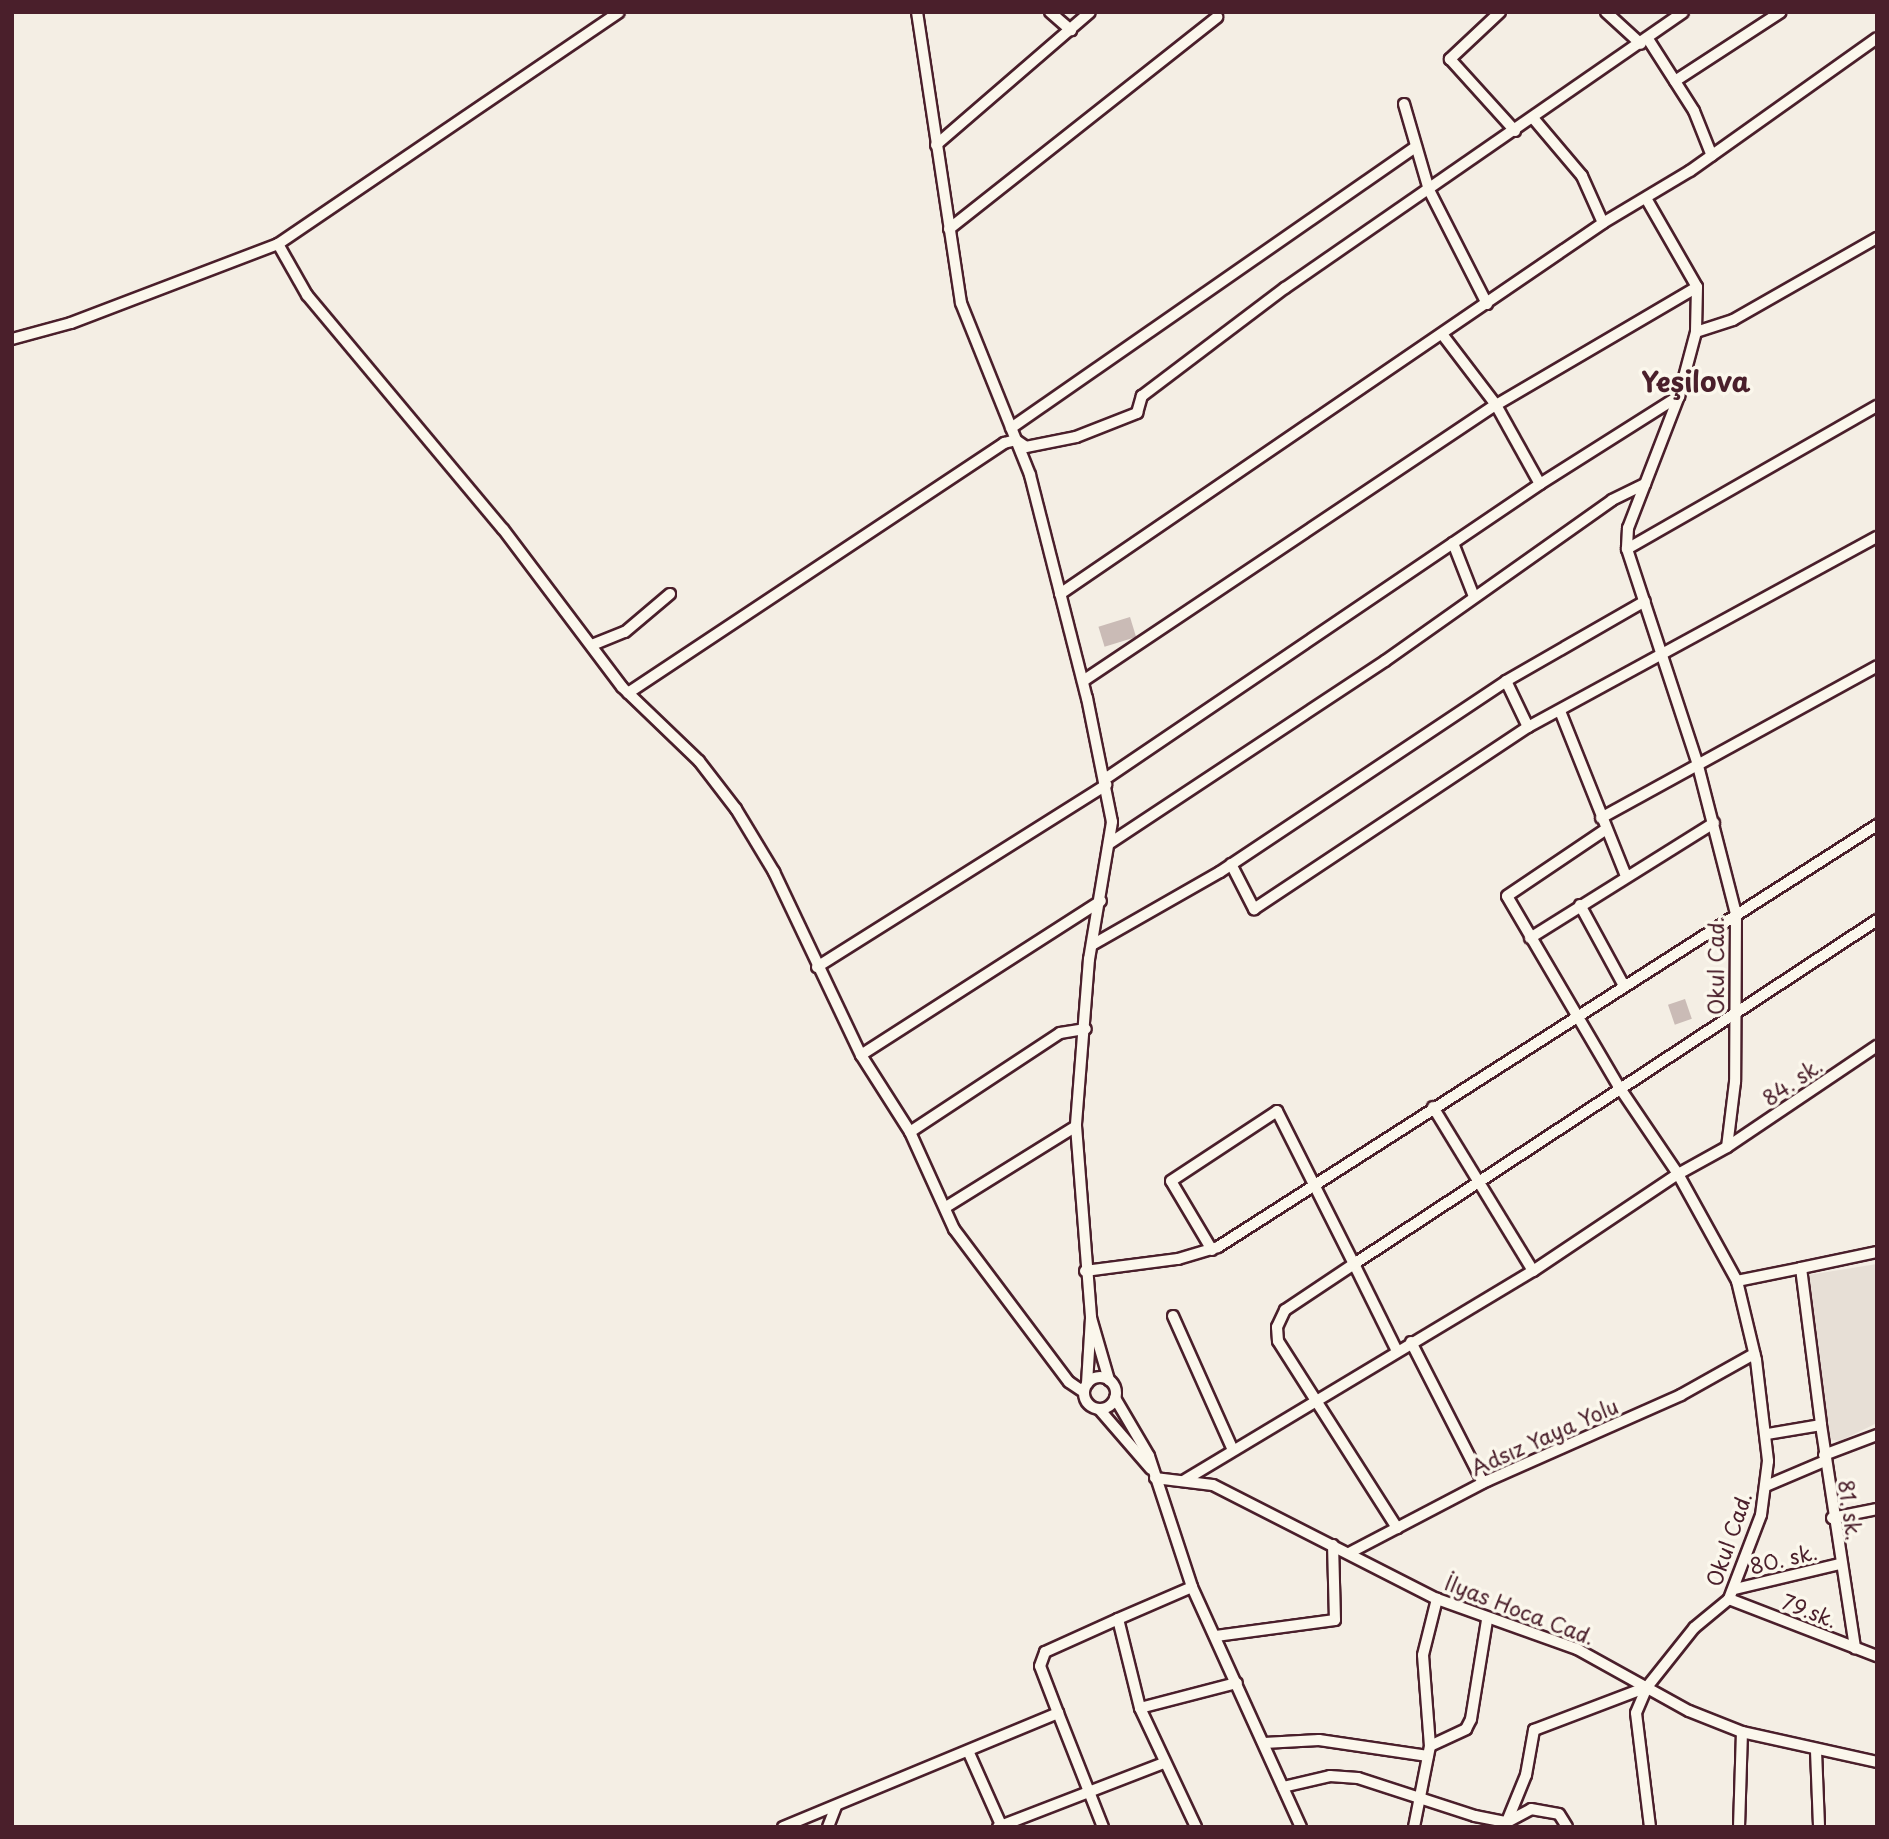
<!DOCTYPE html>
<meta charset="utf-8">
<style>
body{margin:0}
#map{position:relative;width:1889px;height:1839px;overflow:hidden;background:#f4eee4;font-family:"Playpen Sans",sans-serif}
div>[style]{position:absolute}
.built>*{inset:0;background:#e7dfd6}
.building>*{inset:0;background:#cabbb6;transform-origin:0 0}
.roads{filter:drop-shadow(2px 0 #4a1f2b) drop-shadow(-2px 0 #4a1f2b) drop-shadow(0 2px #4a1f2b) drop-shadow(0 -2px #4a1f2b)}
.minor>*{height:10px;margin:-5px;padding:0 5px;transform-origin:5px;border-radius:5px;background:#fbf7ec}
.minor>.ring{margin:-5px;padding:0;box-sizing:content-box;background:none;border:10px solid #fbf7ec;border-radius:50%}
span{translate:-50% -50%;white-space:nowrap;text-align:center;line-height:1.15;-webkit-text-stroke:7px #fbf7ec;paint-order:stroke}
.street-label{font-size:21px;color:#4a1f2b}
.district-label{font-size:28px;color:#4a1f2b;font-weight:700}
.frame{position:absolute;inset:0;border:14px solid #4a1f2b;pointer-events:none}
</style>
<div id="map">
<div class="built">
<div style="clip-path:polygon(1877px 1264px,1877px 1423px,1840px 1441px,1829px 1439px,1808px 1275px)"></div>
</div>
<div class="building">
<div style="left:1130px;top:617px;width:21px;height:33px;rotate:73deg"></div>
<div style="left:1685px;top:999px;width:21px;height:18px;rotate:71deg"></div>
</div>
<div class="roads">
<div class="minor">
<div style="left:917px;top:12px;width:294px;rotate:81.4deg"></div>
<div style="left:961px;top:303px;width:185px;rotate:68.1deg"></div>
<div style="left:1030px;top:475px;width:230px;rotate:75.7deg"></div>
<div style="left:1087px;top:698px;width:126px;rotate:78.6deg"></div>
<div style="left:1112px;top:822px;width:139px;rotate:99.5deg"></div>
<div style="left:1089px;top:959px;width:168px;rotate:94.5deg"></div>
<div style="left:1076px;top:1126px;width:193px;rotate:85.5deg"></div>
<div style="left:1091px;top:1318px;width:66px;rotate:93.5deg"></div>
<div style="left:1050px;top:12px;width:28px;rotate:41deg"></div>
<div style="left:1500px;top:12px;width:69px;rotate:136.8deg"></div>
<div style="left:1450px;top:59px;width:97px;rotate:47.9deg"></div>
<div style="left:1606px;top:12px;width:47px;rotate:42.4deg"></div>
<div style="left:1648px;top:39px;width:85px;rotate:57.4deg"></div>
<div style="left:1694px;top:111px;width:48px;rotate:68.2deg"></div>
<div style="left:1675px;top:81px;width:126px;rotate:-33.1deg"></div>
<div style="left:1404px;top:104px;width:90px;rotate:73.8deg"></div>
<div style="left:1429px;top:190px;width:128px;rotate:63deg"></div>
<div style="left:1533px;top:118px;width:76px;rotate:49.8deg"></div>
<div style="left:1582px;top:176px;width:51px;rotate:65.9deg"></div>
<div style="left:936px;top:145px;width:203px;rotate:-40.8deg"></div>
<div style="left:1647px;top:200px;width:100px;rotate:60.1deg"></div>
<div style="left:1697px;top:287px;width:45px;rotate:91.3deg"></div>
<div style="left:1696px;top:332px;width:66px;rotate:104.9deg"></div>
<div style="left:1679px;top:396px;width:142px;rotate:111.1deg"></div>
<div style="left:1628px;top:528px;width:21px;rotate:93deg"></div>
<div style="left:1627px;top:549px;width:224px;rotate:71.8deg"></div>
<div style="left:1697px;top:762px;width:157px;rotate:75.6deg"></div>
<div style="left:1736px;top:914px;width:168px;rotate:90.3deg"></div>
<div style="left:1735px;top:1082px;width:65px;rotate:97deg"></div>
<div style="left:1727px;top:1147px;width:56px;rotate:151.1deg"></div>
<div style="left:1678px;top:1174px;width:122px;rotate:61.1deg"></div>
<div style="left:1737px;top:1281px;width:81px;rotate:76.5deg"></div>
<div style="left:1756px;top:1360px;width:102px;rotate:83.2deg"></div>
<div style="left:1768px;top:1461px;width:54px;rotate:97.4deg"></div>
<div style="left:1761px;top:1515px;width:90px;rotate:110.9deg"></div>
<div style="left:1729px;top:1599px;width:45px;rotate:140.4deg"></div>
<div style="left:1694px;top:1628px;width:75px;rotate:128.5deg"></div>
<div style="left:1647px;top:1687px;width:28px;rotate:113deg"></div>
<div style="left:1636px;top:1713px;width:115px;rotate:83deg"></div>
<div style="left:949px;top:229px;width:342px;rotate:-38.3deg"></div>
<div style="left:278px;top:244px;width:59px;rotate:60.4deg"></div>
<div style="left:307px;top:295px;width:305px;rotate:50.1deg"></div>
<div style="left:503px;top:529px;width:198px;rotate:53deg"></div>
<div style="left:622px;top:687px;width:107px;rotate:43.9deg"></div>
<div style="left:699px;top:761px;width:61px;rotate:52.4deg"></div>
<div style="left:736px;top:809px;width:74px;rotate:58.9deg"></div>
<div style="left:774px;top:872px;width:203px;rotate:64.6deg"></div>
<div style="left:861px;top:1055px;width:91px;rotate:57.5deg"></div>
<div style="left:910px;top:1132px;width:107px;rotate:65.6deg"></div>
<div style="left:954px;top:1229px;width:191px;rotate:53.1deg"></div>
<div style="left:1069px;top:1382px;width:18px;rotate:34deg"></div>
<div style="left:1696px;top:332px;width:39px;rotate:-18deg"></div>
<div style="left:1733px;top:320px;width:166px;rotate:-29.7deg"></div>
<div style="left:1442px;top:334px;width:89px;rotate:52.7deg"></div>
<div style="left:1496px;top:405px;width:90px;rotate:60.9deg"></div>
<div style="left:12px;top:339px;width:61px;rotate:-15.2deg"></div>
<div style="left:71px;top:323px;width:222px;rotate:-20.9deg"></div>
<div style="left:278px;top:244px;width:412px;rotate:-34.2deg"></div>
<div style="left:1011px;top:428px;width:493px;rotate:-34.8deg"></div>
<div style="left:1453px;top:543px;width:55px;rotate:68.6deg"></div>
<div style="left:1627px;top:549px;width:288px;rotate:-29.8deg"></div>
<div style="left:1060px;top:594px;width:658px;rotate:-34.34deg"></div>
<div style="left:1603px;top:223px;width:101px;rotate:-30.9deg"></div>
<div style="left:1690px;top:171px;width:229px;rotate:-35.4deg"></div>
<div style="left:592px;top:645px;width:35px;rotate:-22deg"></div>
<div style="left:625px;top:632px;width:59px;rotate:-40.2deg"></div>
<div style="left:1083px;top:681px;width:497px;rotate:-33.8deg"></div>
<div style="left:1496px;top:405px;width:233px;rotate:-30.4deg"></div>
<div style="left:1506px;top:681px;width:160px;rotate:-29.9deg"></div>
<div style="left:628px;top:693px;width:452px;rotate:-33.6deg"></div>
<div style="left:1004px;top:443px;width:12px;rotate:-14deg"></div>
<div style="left:1016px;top:440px;width:12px;rotate:35deg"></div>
<div style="left:1026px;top:447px;width:51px;rotate:-11.3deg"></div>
<div style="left:1076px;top:437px;width:66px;rotate:-21.5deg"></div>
<div style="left:1137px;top:413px;width:18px;rotate:-74deg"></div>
<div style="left:1142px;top:396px;width:179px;rotate:-37.1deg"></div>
<div style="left:1285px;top:288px;width:484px;rotate:-34.7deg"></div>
<div style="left:1560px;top:711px;width:178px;rotate:68.2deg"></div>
<div style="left:1105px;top:779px;width:526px;rotate:-34.14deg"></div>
<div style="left:1540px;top:484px;width:165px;rotate:-32.3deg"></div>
<div style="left:1601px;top:818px;width:315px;rotate:-28.8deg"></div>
<div style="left:1110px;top:843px;width:330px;rotate:-33.5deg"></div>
<div style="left:1385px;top:661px;width:278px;rotate:-35.3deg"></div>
<div style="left:1612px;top:500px;width:37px;rotate:-26deg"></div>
<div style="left:1231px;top:864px;width:51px;rotate:62.9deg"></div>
<div style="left:1254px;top:909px;width:329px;rotate:-33.6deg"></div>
<div style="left:1528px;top:727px;width:397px;rotate:-28.6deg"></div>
<div style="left:1580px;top:905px;width:90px;rotate:61.4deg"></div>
<div style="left:1530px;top:938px;width:217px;rotate:-32deg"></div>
<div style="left:1092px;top:945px;width:147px;rotate:-29.7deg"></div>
<div style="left:1220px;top:872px;width:344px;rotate:-33.7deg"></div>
<div style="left:1506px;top:681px;width:51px;rotate:64.4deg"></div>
<div style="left:817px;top:967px;width:342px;rotate:-32.2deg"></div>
<div style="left:861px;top:1055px;width:285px;rotate:-32.7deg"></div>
<div style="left:1433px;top:1107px;width:192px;rotate:58.6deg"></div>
<div style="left:910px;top:1132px;width:180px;rotate:-33.4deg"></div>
<div style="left:1060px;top:1033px;width:26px;rotate:-9deg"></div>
<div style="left:1727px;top:1147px;width:181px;rotate:-34deg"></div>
<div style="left:946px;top:1207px;width:153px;rotate:-31.9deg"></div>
<div style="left:1212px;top:1250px;width:80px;rotate:-120.7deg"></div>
<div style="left:1171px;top:1181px;width:127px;rotate:-33.4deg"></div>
<div style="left:1277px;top:1111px;width:171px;rotate:63.3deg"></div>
<div style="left:1354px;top:1264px;width:83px;rotate:146.3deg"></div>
<div style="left:1285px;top:1310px;width:19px;rotate:115deg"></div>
<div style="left:1277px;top:1327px;width:14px;rotate:86deg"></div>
<div style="left:1278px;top:1341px;width:222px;rotate:57.5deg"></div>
<div style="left:1801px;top:1268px;width:78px;rotate:-11.9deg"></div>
<div style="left:1085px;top:1271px;width:94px;rotate:-7.4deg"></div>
<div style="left:1178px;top:1259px;width:42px;rotate:-16.7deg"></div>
<div style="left:1218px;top:1247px;width:783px;rotate:-32.63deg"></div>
<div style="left:1737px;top:1281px;width:65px;rotate:-11.5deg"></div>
<div style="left:1801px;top:1268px;width:158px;rotate:82.7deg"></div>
<div style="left:1821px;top:1425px;width:55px;rotate:170.5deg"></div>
<div style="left:1173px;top:1316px;width:147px;rotate:65.9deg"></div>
<div style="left:1091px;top:1318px;width:65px;rotate:73.8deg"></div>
<div style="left:1411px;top:1342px;width:158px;rotate:62.9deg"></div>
<div style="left:1397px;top:1351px;width:97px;rotate:-116.3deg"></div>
<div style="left:1354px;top:1264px;width:626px;rotate:-33.33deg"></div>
<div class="ring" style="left:1084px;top:1377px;width:22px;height:22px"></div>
<div style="left:1115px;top:1398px;width:67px;rotate:59.6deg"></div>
<div style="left:1149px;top:1456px;width:138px;rotate:71.8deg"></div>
<div style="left:1192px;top:1587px;width:264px;rotate:65.6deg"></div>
<div style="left:1099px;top:1409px;width:79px;rotate:49.1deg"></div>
<div style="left:1821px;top:1425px;width:226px;rotate:81.3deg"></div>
<div style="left:1824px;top:1455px;width:57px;rotate:-20.7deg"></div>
<div style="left:1155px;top:1478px;width:58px;rotate:6.9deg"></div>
<div style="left:1213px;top:1485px;width:251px;rotate:27deg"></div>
<div style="left:1437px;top:1599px;width:149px;rotate:19.7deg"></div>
<div style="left:1577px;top:1649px;width:128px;rotate:29deg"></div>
<div style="left:1689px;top:1711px;width:57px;rotate:21.6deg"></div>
<div style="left:1742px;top:1732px;width:138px;rotate:12.5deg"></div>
<div style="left:1185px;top:1480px;width:406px;rotate:-31deg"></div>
<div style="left:1533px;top:1271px;width:174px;rotate:-33.8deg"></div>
<div style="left:1678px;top:1174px;width:105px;rotate:-124.1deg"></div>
<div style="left:1619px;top:1087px;width:221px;rotate:-120.4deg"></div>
<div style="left:1507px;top:896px;width:118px;rotate:-34deg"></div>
<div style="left:1766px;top:1486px;width:64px;rotate:-23deg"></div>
<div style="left:1832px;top:1518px;width:46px;rotate:-11.3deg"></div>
<div style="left:1349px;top:1553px;width:156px;rotate:-27.6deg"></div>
<div style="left:1487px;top:1481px;width:212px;rotate:-23.9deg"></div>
<div style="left:1681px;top:1395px;width:84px;rotate:-29.3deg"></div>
<div style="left:1192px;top:1587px;width:81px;rotate:156.6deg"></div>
<div style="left:1118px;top:1619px;width:92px;rotate:76.1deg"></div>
<div style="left:1140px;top:1708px;width:132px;rotate:64.8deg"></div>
<div style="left:1735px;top:1589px;width:108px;rotate:-13.4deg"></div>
<div style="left:1729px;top:1599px;width:159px;rotate:21.1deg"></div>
<div style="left:1216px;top:1636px;width:120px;rotate:-7.7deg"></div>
<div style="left:1335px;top:1620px;width:75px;rotate:-91.5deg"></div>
<div style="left:1140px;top:1708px;width:100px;rotate:-14.5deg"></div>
<div style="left:1058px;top:1713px;width:123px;rotate:68.5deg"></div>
<div style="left:1264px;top:1743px;width:55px;rotate:-3.1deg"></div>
<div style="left:1319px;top:1740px;width:110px;rotate:8.4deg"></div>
<div style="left:1430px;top:1746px;width:91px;rotate:-94.4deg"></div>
<div style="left:1423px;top:1655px;width:58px;rotate:-76deg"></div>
<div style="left:1816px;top:1751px;width:76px;rotate:87.7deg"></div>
<div style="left:969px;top:1753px;width:81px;rotate:66deg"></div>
<div style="left:1283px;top:1787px;width:48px;rotate:-13.2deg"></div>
<div style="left:1330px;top:1776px;width:28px;rotate:4deg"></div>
<div style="left:1358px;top:1778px;width:123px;rotate:18deg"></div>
<div style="left:1475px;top:1816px;width:33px;rotate:11deg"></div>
<div style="left:1507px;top:1822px;width:27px;rotate:-28deg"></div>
<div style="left:1531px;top:1809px;width:28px;rotate:10deg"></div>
<div style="left:1559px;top:1814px;width:15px;rotate:58deg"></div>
<div style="left:1506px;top:1824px;width:53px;rotate:-67.8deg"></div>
<div style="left:1526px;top:1775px;width:46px;rotate:-79.9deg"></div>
<div style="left:1534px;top:1730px;width:121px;rotate:-20.8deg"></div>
<div style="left:783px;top:1827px;width:298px;rotate:-22.5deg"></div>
<div style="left:1058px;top:1713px;width:50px;rotate:-111deg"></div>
<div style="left:1040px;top:1666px;width:15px;rotate:-70deg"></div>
<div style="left:1045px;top:1652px;width:80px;rotate:-24.3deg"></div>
<div style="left:828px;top:1827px;width:22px;rotate:-69deg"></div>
<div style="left:998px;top:1827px;width:178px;rotate:-21.1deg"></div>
<div style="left:1414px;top:1827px;width:83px;rotate:-78.8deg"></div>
<div style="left:1430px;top:1746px;width:40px;rotate:-25deg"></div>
<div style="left:1466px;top:1729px;width:11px;rotate:-63deg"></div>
<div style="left:1471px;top:1719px;width:100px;rotate:-80.8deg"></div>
<div style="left:1739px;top:1827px;width:95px;rotate:-88.2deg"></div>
</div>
</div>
<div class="street-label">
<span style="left:1715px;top:966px;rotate:-90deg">Okul Cad.</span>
<span style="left:1792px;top:1081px;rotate:-34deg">84. sk.</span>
<span style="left:1544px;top:1436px;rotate:-24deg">Adsız Yaya Yolu</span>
<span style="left:1851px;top:1510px;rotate:82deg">81. sk.</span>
<span style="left:1728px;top:1539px;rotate:-71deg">Okul Cad.</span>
<span style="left:1783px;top:1558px;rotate:-13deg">80. sk.</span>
<span style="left:1520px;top:1609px;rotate:21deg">İlyas Hoca Cad.</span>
<span style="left:1810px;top:1610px;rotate:21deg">79.sk.</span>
</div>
<div class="district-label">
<span style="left:1696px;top:381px">Yeşilova</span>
</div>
<div class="frame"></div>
</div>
